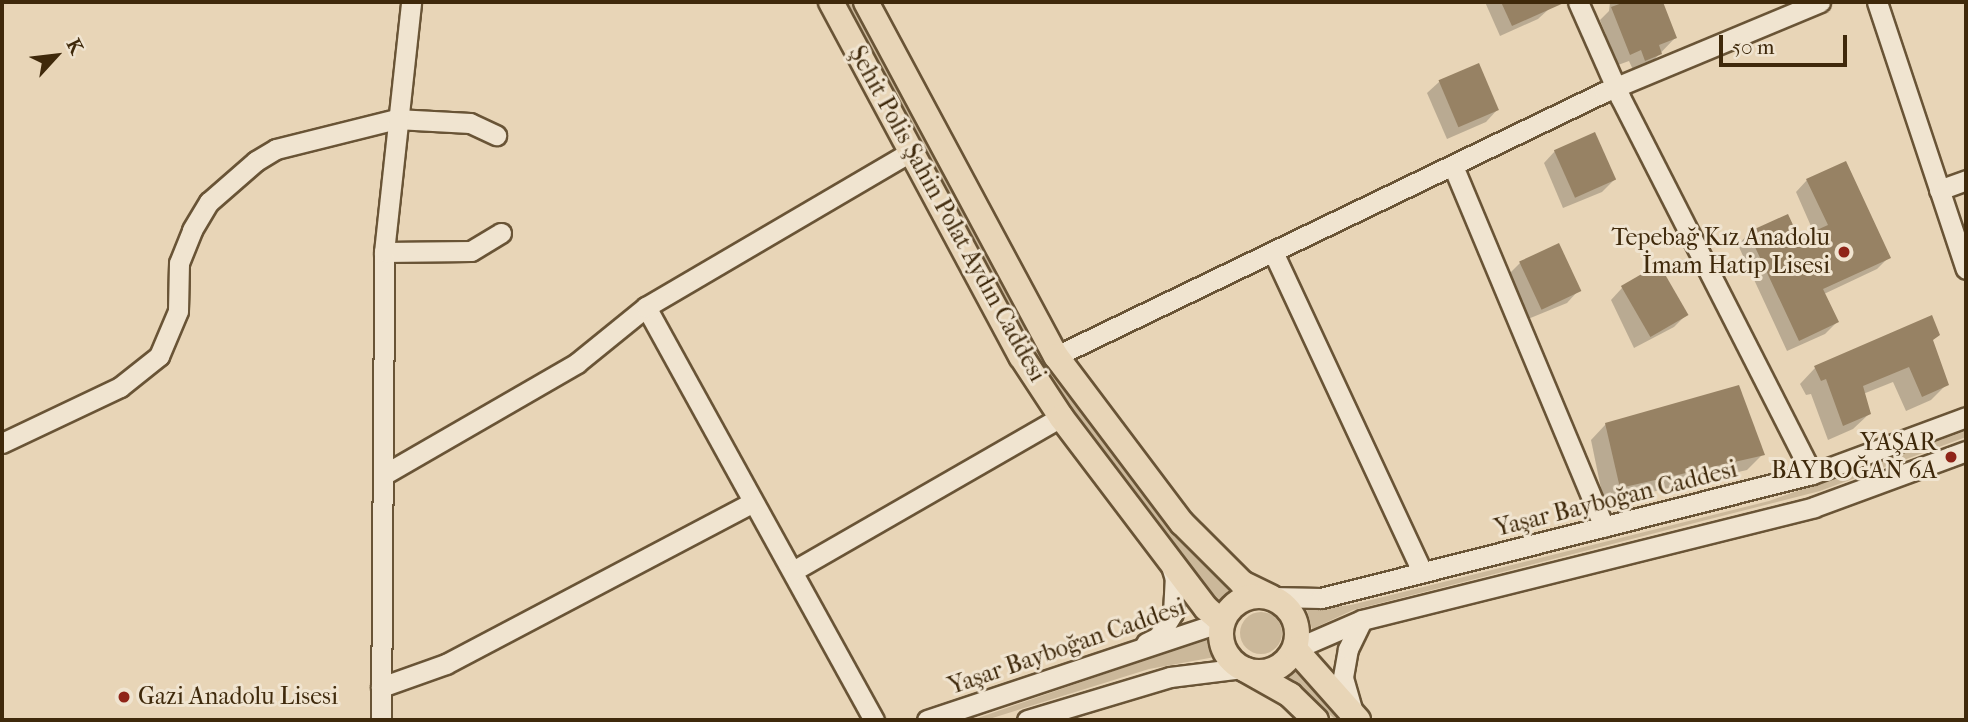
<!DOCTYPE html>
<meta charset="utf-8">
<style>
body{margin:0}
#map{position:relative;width:1968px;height:722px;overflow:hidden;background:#e8d5b7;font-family:"IM FELL French Canon",serif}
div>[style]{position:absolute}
.green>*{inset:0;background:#cbb89a}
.round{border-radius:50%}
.shadow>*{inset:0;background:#0003}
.building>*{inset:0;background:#978264;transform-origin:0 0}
.roads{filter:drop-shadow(2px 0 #695436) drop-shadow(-2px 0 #695436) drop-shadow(0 2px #695436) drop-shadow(0 -2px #695436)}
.minor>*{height:19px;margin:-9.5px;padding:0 9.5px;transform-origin:9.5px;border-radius:9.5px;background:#f0e4d0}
.major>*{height:24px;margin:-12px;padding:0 12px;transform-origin:12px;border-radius:12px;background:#e8d5b7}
.major>.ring{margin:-12px;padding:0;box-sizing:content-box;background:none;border:24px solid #e8d5b7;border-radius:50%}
.dots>*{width:19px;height:19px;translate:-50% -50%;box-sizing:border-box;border:4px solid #f0e4d0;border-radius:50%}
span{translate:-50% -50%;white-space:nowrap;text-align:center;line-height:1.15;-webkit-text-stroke:6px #f0e4d0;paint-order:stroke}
.street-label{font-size:24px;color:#3f290b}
.poi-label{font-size:24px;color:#3f290b}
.right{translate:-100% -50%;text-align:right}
.left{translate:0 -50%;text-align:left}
.frame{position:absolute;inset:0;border:4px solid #3f290b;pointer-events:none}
.north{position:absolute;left:21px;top:21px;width:70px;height:70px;-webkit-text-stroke:5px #f0e4d0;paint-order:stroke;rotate:63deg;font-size:19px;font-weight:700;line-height:28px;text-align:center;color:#3f290b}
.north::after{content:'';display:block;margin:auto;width:24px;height:32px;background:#3f290b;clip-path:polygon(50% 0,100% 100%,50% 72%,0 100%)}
.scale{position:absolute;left:1719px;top:35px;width:128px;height:32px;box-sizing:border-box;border:4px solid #3f290b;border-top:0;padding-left:9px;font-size:21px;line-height:24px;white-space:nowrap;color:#3f290b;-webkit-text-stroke:5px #f0e4d0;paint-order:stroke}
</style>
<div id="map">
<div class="green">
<div style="clip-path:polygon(846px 2px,852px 2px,1052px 373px,1171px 532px,1234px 590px,1217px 604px,1048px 375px)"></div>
<div style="clip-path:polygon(1966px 431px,1966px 437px,1820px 491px,1353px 610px,1312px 629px,1307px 610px,1351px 605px,1769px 501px)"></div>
<div class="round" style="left:1240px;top:612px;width:42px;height:42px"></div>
<div style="clip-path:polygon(1208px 638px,1215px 657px,1149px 669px,986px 720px,972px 720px)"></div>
<div style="clip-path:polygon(1301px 665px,1342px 720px,1336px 720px,1285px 675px)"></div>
</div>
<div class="shadow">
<div style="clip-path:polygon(1485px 2px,1547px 2px,1550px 8px,1538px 19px,1500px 36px)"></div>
<div style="clip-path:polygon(1610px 2px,1661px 2px,1675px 38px,1648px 66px,1634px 72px,1629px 61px,1618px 65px,1600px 20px,1609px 11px)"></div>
<div style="clip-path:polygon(1439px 82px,1497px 110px,1486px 122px,1447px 139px,1427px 93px)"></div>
<div style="clip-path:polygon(1555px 151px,1614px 180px,1602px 192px,1563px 208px,1544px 163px)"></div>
<div style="clip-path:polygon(1807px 180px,1889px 257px,1877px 269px,1824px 294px,1837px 322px,1825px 334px,1787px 351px,1738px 245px,1749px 233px,1799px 241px,1814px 233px,1796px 192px)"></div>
<div style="clip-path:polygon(1520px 263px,1578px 291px,1567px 303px,1528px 319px,1508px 275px)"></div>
<div style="clip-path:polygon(1622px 288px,1686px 315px,1674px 327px,1634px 348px,1611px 300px)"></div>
<div style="clip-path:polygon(1932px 341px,1947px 384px,1931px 400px,1906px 411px,1893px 382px,1863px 394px,1869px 414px,1853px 429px,1828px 440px,1811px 394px,1806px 395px,1800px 384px,1815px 368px)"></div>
<div style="clip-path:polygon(1606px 424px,1763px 454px,1747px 470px,1604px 503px,1591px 440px)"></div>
</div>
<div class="building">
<div style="clip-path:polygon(1501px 2px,1566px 2px,1512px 26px)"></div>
<div style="clip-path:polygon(1625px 2px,1663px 2px,1677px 38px,1659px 45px,1662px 54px,1645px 61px,1641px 50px,1630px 55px,1611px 7px)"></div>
<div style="left:1479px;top:63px;width:51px;height:44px;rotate:67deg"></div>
<div style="left:1595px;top:132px;width:52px;height:45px;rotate:66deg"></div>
<div style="clip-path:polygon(1846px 161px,1891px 258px,1823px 289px,1839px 322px,1799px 341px,1748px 232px,1788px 214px,1799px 238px,1828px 225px,1806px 179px)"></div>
<div style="left:1559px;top:243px;width:53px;height:44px;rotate:65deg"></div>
<div style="left:1659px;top:264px;width:59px;height:44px;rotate:60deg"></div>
<div style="clip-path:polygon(1932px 315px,1940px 335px,1933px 340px,1949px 385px,1922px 397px,1909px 367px,1863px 386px,1871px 414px,1843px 426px,1826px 379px,1821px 381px,1814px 366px)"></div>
<div style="clip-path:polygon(1739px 385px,1765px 455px,1620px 488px,1605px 423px)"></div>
</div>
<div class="roads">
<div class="minor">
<div style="left:1578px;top:2px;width:104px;rotate:66.1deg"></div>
<div style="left:1620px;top:97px;width:423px;rotate:63deg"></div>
<div style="left:1877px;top:2px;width:281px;rotate:71.6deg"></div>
<div style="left:1453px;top:166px;width:391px;rotate:67.3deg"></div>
<div style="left:1939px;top:190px;width:29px;rotate:-20deg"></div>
<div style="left:384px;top:252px;width:87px;rotate:-0.7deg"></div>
<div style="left:471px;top:251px;width:35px;rotate:-31deg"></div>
<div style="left:1274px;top:254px;width:351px;rotate:65deg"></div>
<div style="left:646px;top:307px;width:472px;rotate:61.1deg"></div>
<div style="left:1056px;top:356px;width:608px;rotate:-25.72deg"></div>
<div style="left:1604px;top:92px;width:234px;rotate:-22.6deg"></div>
<div style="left:2px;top:443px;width:131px;rotate:-25.4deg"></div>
<div style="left:120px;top:387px;width:50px;rotate:-38.5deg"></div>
<div style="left:159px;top:356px;width:49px;rotate:-67.1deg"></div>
<div style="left:178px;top:311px;width:48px;rotate:-88.8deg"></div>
<div style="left:179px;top:263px;width:35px;rotate:-68deg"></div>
<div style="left:192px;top:230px;width:33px;rotate:-59deg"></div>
<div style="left:209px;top:202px;width:62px;rotate:-41.1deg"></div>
<div style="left:256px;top:161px;width:23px;rotate:-31deg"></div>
<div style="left:276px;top:149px;width:124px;rotate:-14deg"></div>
<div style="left:396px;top:119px;width:74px;rotate:3.1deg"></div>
<div style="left:470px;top:123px;width:29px;rotate:25deg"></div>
<div style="left:385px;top:474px;width:222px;rotate:-30deg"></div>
<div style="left:577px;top:363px;width:89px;rotate:-39.1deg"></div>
<div style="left:646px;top:307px;width:306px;rotate:-30.4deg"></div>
<div style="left:793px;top:571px;width:309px;rotate:-29.9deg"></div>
<div style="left:1271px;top:597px;width:50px;rotate:1.1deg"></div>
<div style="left:1321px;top:598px;width:506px;rotate:-14.17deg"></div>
<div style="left:1812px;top:474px;width:164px;rotate:-20.3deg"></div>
<div style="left:1146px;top:643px;width:13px;rotate:-27deg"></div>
<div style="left:1158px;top:637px;width:28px;rotate:-58deg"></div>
<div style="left:1173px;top:613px;width:34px;rotate:-87deg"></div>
<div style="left:1175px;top:579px;width:17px;rotate:-107deg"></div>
<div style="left:1295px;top:649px;width:73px;rotate:-23.4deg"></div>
<div style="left:1362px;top:620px;width:466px;rotate:-14deg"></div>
<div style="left:1814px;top:507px;width:162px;rotate:-20.2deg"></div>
<div style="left:381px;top:687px;width:69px;rotate:-19.5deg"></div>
<div style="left:446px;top:664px;width:347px;rotate:-27.8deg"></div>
<div style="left:1352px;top:709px;width:33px;rotate:-106deg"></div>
<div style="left:1343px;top:677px;width:28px;rotate:-80deg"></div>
<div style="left:1348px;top:649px;width:32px;rotate:-64deg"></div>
<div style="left:381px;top:720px;width:468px;rotate:-89.6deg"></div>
<div style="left:384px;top:252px;width:251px;rotate:-83.8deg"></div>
<div style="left:927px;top:720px;width:311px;rotate:-18.4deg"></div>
<div style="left:1027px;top:720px;width:149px;rotate:-16.7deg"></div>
<div style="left:1170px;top:677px;width:73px;rotate:-7.1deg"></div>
</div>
<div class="major">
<div style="left:831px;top:2px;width:402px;rotate:61.8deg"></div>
<div style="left:1021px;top:356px;width:73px;rotate:56.7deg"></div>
<div style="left:1061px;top:417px;width:240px;rotate:52.8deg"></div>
<div style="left:1206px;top:608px;width:21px;rotate:41deg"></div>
<div style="left:866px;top:2px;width:402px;rotate:61.8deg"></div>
<div style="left:1056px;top:356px;width:209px;rotate:53deg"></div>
<div style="left:1182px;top:523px;width:85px;rotate:45deg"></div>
<div style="left:1242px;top:583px;width:32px;rotate:26deg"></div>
<div class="ring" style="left:1221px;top:596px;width:52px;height:52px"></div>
<div style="left:1295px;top:649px;width:95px;rotate:48.4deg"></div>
<div style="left:1246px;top:670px;width:51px;rotate:29.6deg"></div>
<div style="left:1290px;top:695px;width:36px;rotate:44deg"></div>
</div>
</div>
<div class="dots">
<div style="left:1844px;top:252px;background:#8f2418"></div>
<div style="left:1951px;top:457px;background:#8f2418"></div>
<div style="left:124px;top:697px;background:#8f2418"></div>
</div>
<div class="street-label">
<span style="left:947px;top:214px;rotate:61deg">Şehit Polis Şahin Polat Aydın Caddesi</span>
<span style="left:1616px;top:499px;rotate:-14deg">Yaşar Bayboğan Caddesi</span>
<span style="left:1067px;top:647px;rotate:-19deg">Yaşar Bayboğan Caddesi</span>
</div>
<div class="poi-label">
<span class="right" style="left:1830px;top:252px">Tepebağ Kız Anadolu<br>İmam Hatip Lisesi</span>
<span class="right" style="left:1937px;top:457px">YAŞAR<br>BAYBOĞAN 6A</span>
<span class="left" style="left:138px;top:697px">Gazi Anadolu Lisesi</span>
</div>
<div class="frame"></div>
<div class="north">K</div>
<div class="scale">50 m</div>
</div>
